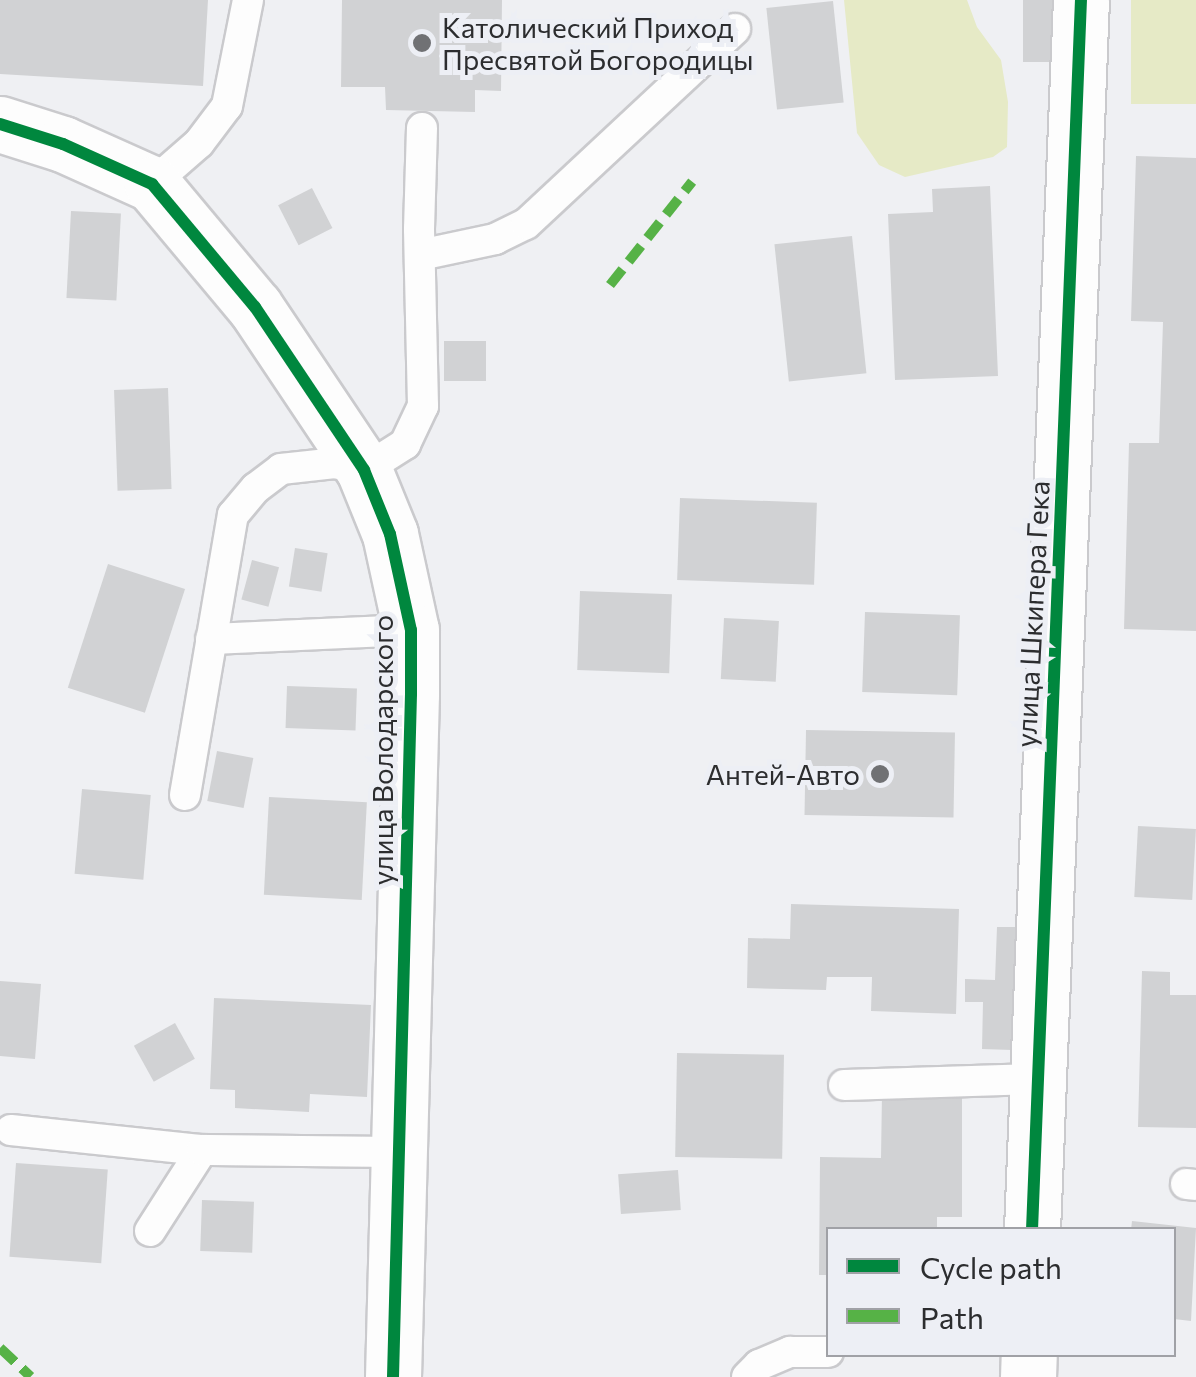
<!DOCTYPE html>
<meta charset="utf-8">
<style>
body{margin:0}
#map{position:relative;width:1196px;height:1377px;overflow:hidden;background:#eff0f3;font-family:Commissioner,sans-serif}
div>[style]{position:absolute}
.green>*{inset:0;background:#e6eac6;transform-origin:0 0}
.building>*{inset:0;background:#d1d2d4;transform-origin:0 0}
.roads{filter:drop-shadow(2px 0 #cacacd) drop-shadow(-2px 0 #cacacd) drop-shadow(0 2px #cacacd) drop-shadow(0 -2px #cacacd)}
.lane>*{height:30px;margin:-15px;padding:0 15px;transform-origin:15px;border-radius:15px;background:#fdfdfd}
.street>*{height:55px;margin:-27.5px;padding:0 27.5px;transform-origin:27.5px;border-radius:27.5px;background:#fdfdfd}
.secondary>*{height:55px;margin:-27.5px;padding:0 27.5px;transform-origin:27.5px;border-radius:27.5px;background:#fdfdfd}
.quiet>*{height:10px;margin-top:-5px;transform-origin:0;background:repeating-linear-gradient(90deg,#56b246 0 20px,transparent 0 30px)}
.cycleway>*{height:12px;margin:-6px;padding:0 6px;transform-origin:6px;border-radius:6px;background:#00873e}
.dots>*{width:28px;height:28px;translate:-50% -50%;box-sizing:border-box;border:5px solid #edeff5;border-radius:50%}
span{translate:-50% -50%;white-space:nowrap;text-align:center;line-height:1.15;-webkit-text-stroke:10px #edeff5;paint-order:stroke}
.poi-label{font-size:28px;color:#2c2d2f}
.left{translate:0 -50%;text-align:left}
.right{translate:-100% -50%;text-align:right}
.street-label{font-size:28px;color:#2c2d2f}
.legend{position:absolute;left:826px;top:1227px;width:350px;height:130px;box-sizing:border-box;background:#edeff5;border:2px solid #a0a1a6;margin:0;padding:12px 18px;list-style:none;font-size:30px;color:#2c2d2f}
.legend li{display:flex;align-items:center;gap:20px;height:50px}
.legend b{width:50px;border:2px solid #a0a1a6}
</style>
<div id="map">
<div class="green">
<div style="clip-path:polygon(844px 0,967px 0,977px 27px,1001px 60px,1008px 102px,1007px 147px,993px 157px,905px 177px,879px 165px,857px 133px)"></div>
<div style="left:1131px;top:0;width:65px;height:104px"></div>
</div>
<div class="building">
<div style="clip-path:polygon(0 0,208px 0,203px 86px,0 74px)"></div>
<div style="clip-path:polygon(342px 0,502px 0,501px 91px,475px 90px,475px 112px,386px 110px,385px 87px,341px 87px)"></div>
<div style="left:1023px;top:0;width:47px;height:62px"></div>
<div style="left:833px;top:1px;width:102px;height:67px;rotate:84deg"></div>
<div style="clip-path:polygon(1136px 156px,1196px 158px,1196px 631px,1124px 629px,1129px 443px,1159px 443px,1163px 322px,1131px 321px)"></div>
<div style="clip-path:polygon(990px 186px,998px 376px,895px 380px,888px 214px,933px 212px,932px 189px)"></div>
<div style="left:312px;top:188px;width:45px;height:38px;rotate:63deg"></div>
<div style="left:71px;top:211px;width:50px;height:87px;rotate:3deg"></div>
<div style="left:852px;top:236px;width:138px;height:78px;rotate:84deg"></div>
<div style="left:486px;top:341px;width:40px;height:42px;rotate:90deg"></div>
<div style="left:168px;top:388px;width:101px;height:54px;rotate:88deg"></div>
<div style="left:680px;top:498px;width:137px;height:82px;rotate:2deg"></div>
<div style="left:295px;top:548px;width:33px;height:39px;rotate:9deg"></div>
<div style="left:252px;top:560px;width:28px;height:41px;rotate:15deg"></div>
<div style="left:108px;top:564px;width:81px;height:130px;rotate:18deg"></div>
<div style="left:580px;top:591px;width:92px;height:79px;rotate:2deg"></div>
<div style="left:865px;top:612px;width:95px;height:80px;rotate:2deg"></div>
<div style="left:724px;top:618px;width:55px;height:61px;rotate:3deg"></div>
<div style="left:287px;top:686px;width:70px;height:42px;rotate:2deg"></div>
<div style="left:806px;top:730px;width:149px;height:85px;rotate:1deg"></div>
<div style="left:217px;top:751px;width:37px;height:51px;rotate:11deg"></div>
<div style="left:82px;top:789px;width:69px;height:85px;rotate:5deg"></div>
<div style="left:269px;top:797px;width:98px;height:98px;rotate:3deg"></div>
<div style="left:1138px;top:826px;width:58px;height:71px;rotate:3deg"></div>
<div style="clip-path:polygon(791px 904px,959px 909px,956px 1014px,871px 1011px,872px 977px,827px 977px,826px 990px,747px 988px,748px 938px,790px 939px)"></div>
<div style="clip-path:polygon(997px 927px,1028px 927px,1027px 981px,1014px 981px,1012px 1050px,982px 1049px,983px 1002px,965px 1002px,965px 979px,995px 980px)"></div>
<div style="clip-path:polygon(1142px 971px,1170px 972px,1170px 995px,1196px 995px,1196px 1128px,1138px 1127px)"></div>
<div style="clip-path:polygon(0 981px,41px 984px,35px 1059px,0 1056px)"></div>
<div style="clip-path:polygon(214px 998px,371px 1005px,367px 1097px,310px 1094px,309px 1112px,235px 1108px,235px 1090px,210px 1089px)"></div>
<div style="left:175px;top:1023px;width:41px;height:47px;rotate:61deg"></div>
<div style="left:677px;top:1053px;width:107px;height:104px;rotate:1deg"></div>
<div style="clip-path:polygon(882px 1093px,962px 1094px,962px 1217px,937px 1217px,937px 1230px,828px 1230px,828px 1275px,819px 1275px,820px 1157px,881px 1158px)"></div>
<div style="left:16px;top:1163px;width:92px;height:94px;rotate:4deg"></div>
<div style="left:678px;top:1170px;width:40px;height:60px;rotate:86deg"></div>
<div style="left:202px;top:1200px;width:52px;height:51px;rotate:2deg"></div>
<div style="clip-path:polygon(1132px 1221px,1196px 1228px,1191px 1321px,1174px 1319px,1174px 1230px,1131px 1230px)"></div>
</div>
<div class="roads">
<div class="lane">
<div style="left:152px;top:184px;width:62px;rotate:-41.1deg"></div>
<div style="left:199px;top:143px;width:46px;rotate:-52.9deg"></div>
<div style="left:227px;top:106px;width:108px;rotate:-78.8deg"></div>
<div style="left:420px;top:255px;width:77px;rotate:-12deg"></div>
<div style="left:495px;top:239px;width:34px;rotate:-26deg"></div>
<div style="left:526px;top:224px;width:286px;rotate:-43deg"></div>
<div style="left:211px;top:639px;width:200px;rotate:-2.6deg"></div>
<div style="left:185px;top:795px;width:284px;rotate:-80.3deg"></div>
<div style="left:233px;top:515px;width:35px;rotate:-50deg"></div>
<div style="left:256px;top:488px;width:31px;rotate:-37deg"></div>
<div style="left:281px;top:469px;width:54px;rotate:-6.3deg"></div>
<div style="left:335px;top:463px;width:30px;rotate:14deg"></div>
<div style="left:364px;top:470px;width:49px;rotate:-32.4deg"></div>
<div style="left:405px;top:444px;width:42px;rotate:-64.7deg"></div>
<div style="left:423px;top:406px;width:177px;rotate:-91.3deg"></div>
<div style="left:419px;top:229px;width:101px;rotate:-88.3deg"></div>
<div style="left:844px;top:1085px;width:192px;rotate:-1.8deg"></div>
<div style="left:11px;top:1130px;width:192px;rotate:6deg"></div>
<div style="left:1186px;top:1184px;width:10px;rotate:6deg"></div>
<div style="left:150px;top:1231px;width:96px;rotate:-57.3deg"></div>
<div style="left:202px;top:1150px;width:199px;rotate:0.6deg"></div>
<div style="left:747px;top:1377px;width:17px;rotate:-45deg"></div>
<div style="left:759px;top:1365px;width:34px;rotate:-23deg"></div>
<div style="left:790px;top:1352px;width:38px"></div>
</div>
<div class="street">
<div style="left:1032px;top:1230px;width:1231px;rotate:-87.72deg"></div>
<div style="left:1028px;top:1377px;width:23px;rotate:-88deg"></div>
</div>
<div class="secondary">
<div style="left:0;top:124px;width:66px;rotate:17.6deg"></div>
<div style="left:63px;top:144px;width:98px;rotate:24.2deg"></div>
<div style="left:152px;top:184px;width:160px;rotate:50.1deg"></div>
<div style="left:255px;top:307px;width:196px;rotate:56.2deg"></div>
<div style="left:364px;top:470px;width:69px;rotate:67.9deg"></div>
<div style="left:390px;top:534px;width:98px;rotate:77.7deg"></div>
<div style="left:411px;top:630px;width:64px;rotate:90deg"></div>
<div style="left:411px;top:694px;width:683px;rotate:91.51deg"></div>
</div>
</div>
<div class="quiet">
<div style="left:610px;top:285px;width:132px;rotate:-51.5deg"></div>
<div style="left:0;top:1348px;width:42px;rotate:43.1deg"></div>
</div>
<div class="cycleway">
<div style="left:0;top:124px;width:66px;rotate:17.6deg"></div>
<div style="left:63px;top:144px;width:98px;rotate:24.2deg"></div>
<div style="left:152px;top:184px;width:160px;rotate:50.1deg"></div>
<div style="left:255px;top:307px;width:196px;rotate:56.2deg"></div>
<div style="left:364px;top:470px;width:69px;rotate:67.9deg"></div>
<div style="left:390px;top:534px;width:98px;rotate:77.7deg"></div>
<div style="left:411px;top:630px;width:64px;rotate:90deg"></div>
<div style="left:411px;top:694px;width:683px;rotate:91.51deg"></div>
<div style="left:1032px;top:1230px;width:1231px;rotate:-87.72deg"></div>
</div>
<div class="dots">
<div style="left:422px;top:43px;background:#707174"></div>
<div style="left:880px;top:774px;background:#707174"></div>
</div>
<div class="poi-label">
<span class="left" style="left:442px;top:43px">Католический Приход<br>Пресвятой Богородицы</span>
<span class="right" style="left:860px;top:774px">Антей-Авто</span>
</div>
<div class="street-label">
<span style="left:1032px;top:614px;rotate:-87deg">улица Шкипера Гека</span>
<span style="left:382px;top:750px;rotate:-90deg">улица Володарского</span>
</div>
<ul class="legend">
<li><b style="height:12px;background:#00873e"></b>Cycle path</li>
<li><b style="height:12px;background:#56b246"></b>Path</li>
</ul>
</div>
